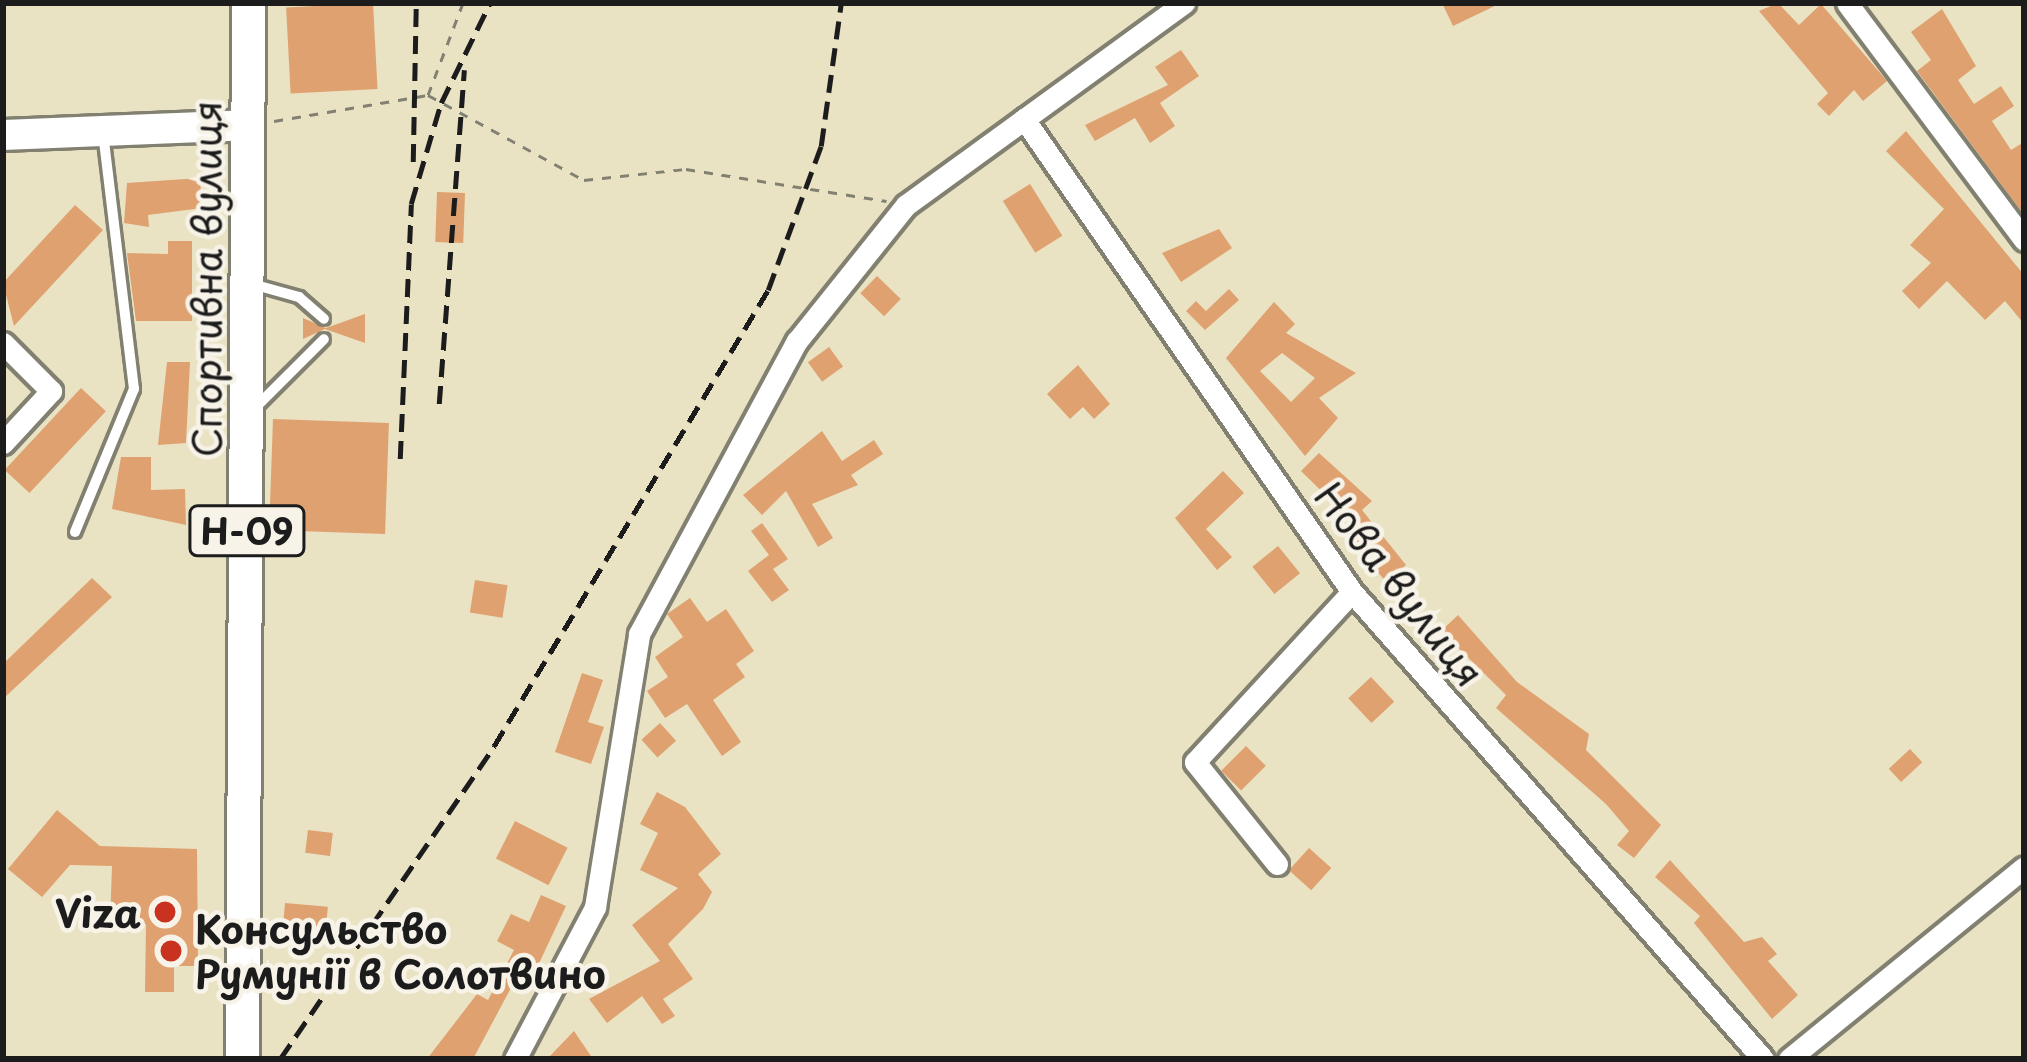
<!DOCTYPE html>
<meta charset="utf-8">
<style>
body{margin:0}
#map{position:relative;width:2027px;height:1062px;overflow:hidden;background:#e9e3c4;font-family:"Playpen Sans",sans-serif}
div>[style]{position:absolute}
.building>*{inset:0;background:#dfa16f;transform-origin:0 0}
.path>*{height:3px;margin-top:-1.5px;transform-origin:0;background:repeating-linear-gradient(90deg,#828070 0 9px,transparent 0 18px)}
.roads{filter:drop-shadow(3px 0 #828070) drop-shadow(-3px 0 #828070) drop-shadow(0 3px #828070) drop-shadow(0 -3px #828070)}
.lane>*{height:10px;margin:-5px;padding:0 5px;transform-origin:5px;border-radius:5px;background:#fff}
.street>*{height:21px;margin:-10.5px;padding:0 10.5px;transform-origin:10.5px;border-radius:10.5px;background:#fff}
.secondary>*{height:30px;margin:-15px;padding:0 15px;transform-origin:15px;border-radius:15px;background:#fff}
.primary>*{height:33px;margin:-16.5px;padding:0 16.5px;transform-origin:16.5px;border-radius:16.5px;background:#fff}
.rail>*{height:4.5px;margin-top:-2.25px;transform-origin:0;background:repeating-linear-gradient(90deg,#1c1c1c 0 18px,transparent 0 27px)}
.dots>*{width:33px;height:33px;translate:-50% -50%;box-sizing:border-box;border:6px solid #f7f3e8;border-radius:50%}
span{translate:-50% -50%;white-space:nowrap;text-align:center;line-height:1.15;-webkit-text-stroke:9px #f7f3e8;paint-order:stroke}
.shield-label span{padding:3px 9px;background:#f7f3e8;border:3px solid;border-radius:9px;-webkit-text-stroke-width:0}
.shield-label{font-size:36px;color:#1c1c1c;font-weight:700}
.street-label{font-size:39px;color:#1c1c1c}
.poi-label{font-size:39px;color:#1c1c1c;font-weight:700}
.right{translate:-100% -50%;text-align:right}
.left{translate:0 -50%;text-align:left}
.frame{position:absolute;inset:0;border:6px solid #1c1c1c;pointer-events:none}
</style>
<div id="map">
<div class="building">
<div style="left:373px;top:3px;width:86px;height:87px;rotate:87deg"></div>
<div style="clip-path:polygon(1442px 3px,1501px 3px,1453px 26px)"></div>
<div style="clip-path:polygon(1778px 3px,1799px 25px,1821px 4px,1887px 81px,1863px 101px,1854px 90px,1829px 116px,1817px 104px,1828px 93px,1759px 11px)"></div>
<div style="clip-path:polygon(1942px 9px,1976px 66px,1958px 80px,1974px 104px,2001px 86px,2014px 106px,1992px 121px,2011px 150px,2024px 142px,2024px 215px,1917px 71px,1931px 60px,1911px 32px)"></div>
<div style="clip-path:polygon(1181px 50px,1199px 76px,1160px 103px,1175px 126px,1150px 143px,1135px 118px,1095px 141px,1085px 125px,1168px 85px,1155px 67px)"></div>
<div style="clip-path:polygon(1906px 131px,2024px 275px,2024px 324px,2005px 301px,1985px 320px,1947px 281px,1919px 309px,1902px 291px,1931px 263px,1910px 245px,1944px 209px,1886px 151px)"></div>
<div style="clip-path:polygon(200px 178px,202px 208px,148px 215px,149px 227px,124px 223px,127px 183px)"></div>
<div style="left:1030px;top:184px;width:61px;height:32px;rotate:58deg"></div>
<div style="left:437px;top:192px;width:28px;height:50px;rotate:2deg"></div>
<div style="clip-path:polygon(75px 205px,103px 230px,14px 326px,3px 283px)"></div>
<div style="clip-path:polygon(1219px 229px,1232px 248px,1181px 282px,1162px 253px)"></div>
<div style="clip-path:polygon(168px 241px,192px 241px,192px 321px,136px 321px,127px 253px,168px 254px)"></div>
<div style="left:877px;top:276px;width:33px;height:24px;rotate:44deg"></div>
<div style="clip-path:polygon(1229px 289px,1239px 300px,1205px 330px,1186px 311px,1196px 301px,1206px 311px)"></div>
<div style="clip-path:polygon(evenodd,1274px 302px,1295px 324px,1286px 333px,1356px 373px,1319px 398px,1338px 418px,1305px 456px,1226px 358px,1274px 302px,1282px 353px,1315px 378px,1291px 402px,1260px 371px,1282px 353px)"></div>
<div style="clip-path:polygon(365px 314px,365px 343px,325px 329px,303px 339px,303px 318px,326px 328px)"></div>
<div style="left:829px;top:347px;width:24px;height:26px;rotate:54deg"></div>
<div style="clip-path:polygon(167px 362px,190px 362px,186px 443px,158px 445px)"></div>
<div style="clip-path:polygon(1078px 365px,1110px 404px,1094px 419px,1083px 407px,1070px 419px,1047px 394px)"></div>
<div style="left:81px;top:388px;width:34px;height:112px;rotate:43deg"></div>
<div style="left:273px;top:419px;width:116px;height:111px;rotate:2deg"></div>
<div style="clip-path:polygon(822px 431px,842px 461px,874px 440px,883px 454px,851px 475px,858px 485px,812px 504px,833px 538px,818px 547px,786px 491px,762px 515px,743px 495px)"></div>
<div style="clip-path:polygon(1319px 453px,1372px 501px,1362px 510px,1406px 565px,1387px 583px,1345px 534px,1356px 525px,1301px 471px)"></div>
<div style="clip-path:polygon(121px 457px,151px 457px,151px 490px,185px 489px,186px 525px,112px 509px)"></div>
<div style="clip-path:polygon(1223px 471px,1244px 493px,1206px 529px,1232px 557px,1217px 570px,1175px 518px)"></div>
<div style="clip-path:polygon(762px 523px,788px 559px,773px 569px,789px 590px,772px 602px,748px 571px,769px 555px,751px 531px)"></div>
<div style="left:1278px;top:546px;width:35px;height:33px;rotate:51deg"></div>
<div style="clip-path:polygon(92px 578px,112px 597px,3px 699px,3px 664px)"></div>
<div style="left:475px;top:580px;width:33px;height:33px;rotate:9deg"></div>
<div style="clip-path:polygon(690px 598px,707px 622px,726px 609px,754px 651px,736px 664px,745px 677px,713px 700px,741px 742px,722px 756px,687px 704px,665px 718px,647px 691px,668px 677px,655px 657px,683px 637px,667px 614px)"></div>
<div style="clip-path:polygon(1458px 615px,1517px 682px,1589px 734px,1586px 750px,1661px 825px,1634px 858px,1617px 845px,1629px 831px,1606px 804px,1496px 708px,1506px 695px,1441px 631px)"></div>
<div style="clip-path:polygon(582px 673px,603px 680px,588px 722px,604px 727px,591px 764px,555px 752px)"></div>
<div style="left:1371px;top:677px;width:34px;height:31px;rotate:47deg"></div>
<div style="left:660px;top:723px;width:24px;height:25px;rotate:48deg"></div>
<div style="left:1246px;top:746px;width:28px;height:35px;rotate:45deg"></div>
<div style="left:1910px;top:749px;width:18px;height:29px;rotate:47deg"></div>
<div style="clip-path:polygon(657px 792px,685px 807px,721px 854px,698px 874px,712px 892px,703px 909px,668px 944px,693px 979px,663px 999px,675px 1016px,662px 1024px,642px 996px,607px 1023px,589px 999px,660px 961px,632px 925px,678px 888px,640px 870px,658px 833px,640px 824px)"></div>
<div style="clip-path:polygon(57px 810px,100px 846px,197px 849px,198px 966px,174px 966px,174px 992px,145px 992px,146px 924px,110px 923px,112px 866px,70px 865px,42px 897px,8px 869px)"></div>
<div style="left:515px;top:821px;width:59px;height:42px;rotate:27deg"></div>
<div style="left:308px;top:830px;width:25px;height:23px;rotate:7deg"></div>
<div style="left:1309px;top:848px;width:30px;height:30px;rotate:42deg"></div>
<div style="clip-path:polygon(1670px 860px,1744px 942px,1762px 937px,1777px 954px,1768px 961px,1798px 995px,1772px 1019px,1694px 923px,1700px 916px,1655px 877px)"></div>
<div style="clip-path:polygon(541px 895px,566px 906px,525px 993px,512px 986px,473px 1059px,427px 1059px,477px 994px,488px 1000px,514px 950px,497px 941px,511px 914px,529px 922px)"></div>
<div style="left:285px;top:903px;width:43px;height:24px;rotate:5deg"></div>
<div style="clip-path:polygon(574px 1031px,593px 1059px,547px 1059px)"></div>
</div>
<div class="path">
<div style="left:428px;top:95px;width:178px;rotate:28.6deg"></div>
<div style="left:584px;top:180px;width:103px;rotate:-6.2deg"></div>
<div style="left:686px;top:169px;width:203px;rotate:9.1deg"></div>
<div style="left:274px;top:121px;width:156px;rotate:-9.6deg"></div>
<div style="left:428px;top:95px;width:98px;rotate:-69.2deg"></div>
</div>
<div class="roads">
<div class="lane">
<div style="left:252px;top:284px;width:49px;rotate:15.5deg"></div>
<div style="left:299px;top:297px;width:33px;rotate:41deg"></div>
<div style="left:251px;top:412px;width:103px;rotate:-45deg"></div>
<div style="left:75px;top:532px;width:155px;rotate:-67.6deg"></div>
<div style="left:134px;top:389px;width:258px;rotate:-96.9deg"></div>
</div>
<div class="street">
<div style="left:1847px;top:3px;width:296px;rotate:53.2deg"></div>
<div style="left:1024px;top:119px;width:576px;rotate:55.26deg"></div>
<div style="left:1352px;top:592px;width:622px;rotate:48.65deg"></div>
<div style="left:3px;top:343px;width:68px;rotate:45deg"></div>
<div style="left:51px;top:391px;width:71px;rotate:132.7deg"></div>
<div style="left:1277px;top:864px;width:131px;rotate:-128.8deg"></div>
<div style="left:1195px;top:762px;width:231px;rotate:-47.3deg"></div>
<div style="left:515px;top:1059px;width:172px;rotate:-62.2deg"></div>
<div style="left:595px;top:907px;width:277px;rotate:-80.8deg"></div>
<div style="left:639px;top:634px;width:333px;rotate:-61.7deg"></div>
<div style="left:797px;top:341px;width:174px;rotate:-51.3deg"></div>
<div style="left:906px;top:205px;width:344px;rotate:-36deg"></div>
<div style="left:1789px;top:1059px;width:303px;rotate:-39.2deg"></div>
</div>
<div class="secondary">
<div style="left:3px;top:135px;width:246px;rotate:-2.3deg"></div>
</div>
<div class="primary">
<div style="left:242px;top:1059px;width:1056px;rotate:-89.67deg"></div>
</div>
</div>
<div class="rail">
<div style="left:413px;top:162px;width:159px;rotate:-88.9deg"></div>
<div style="left:439px;top:404px;width:335px;rotate:-85.7deg"></div>
<div style="left:400px;top:459px;width:255px;rotate:-87.5deg"></div>
<div style="left:411px;top:204px;width:105px;rotate:-73.5deg"></div>
<div style="left:441px;top:103px;width:111px;rotate:-63.9deg"></div>
<div style="left:280px;top:1059px;width:379px;rotate:-55.6deg"></div>
<div style="left:494px;top:746px;width:532px;rotate:-59deg"></div>
<div style="left:768px;top:290px;width:153px;rotate:-69.8deg"></div>
<div style="left:821px;top:146px;width:144px;rotate:-82deg"></div>
</div>
<div class="dots">
<div style="left:165px;top:912px;background:#c8321e"></div>
<div style="left:171px;top:951px;background:#c8321e"></div>
</div>
<div class="shield-label">
<span style="left:247px;top:531px">Н-09</span>
</div>
<div class="street-label">
<span style="left:206px;top:279px;rotate:-90deg">Спортивна вулиця</span>
<span style="left:1400px;top:584px;rotate:52deg">Нова вулиця</span>
</div>
<div class="poi-label">
<span class="right" style="left:141px;top:912px">Viza</span>
<span class="left" style="left:195px;top:951px">Консульство<br>Румунії в Солотвино</span>
</div>
<div class="frame"></div>
</div>
